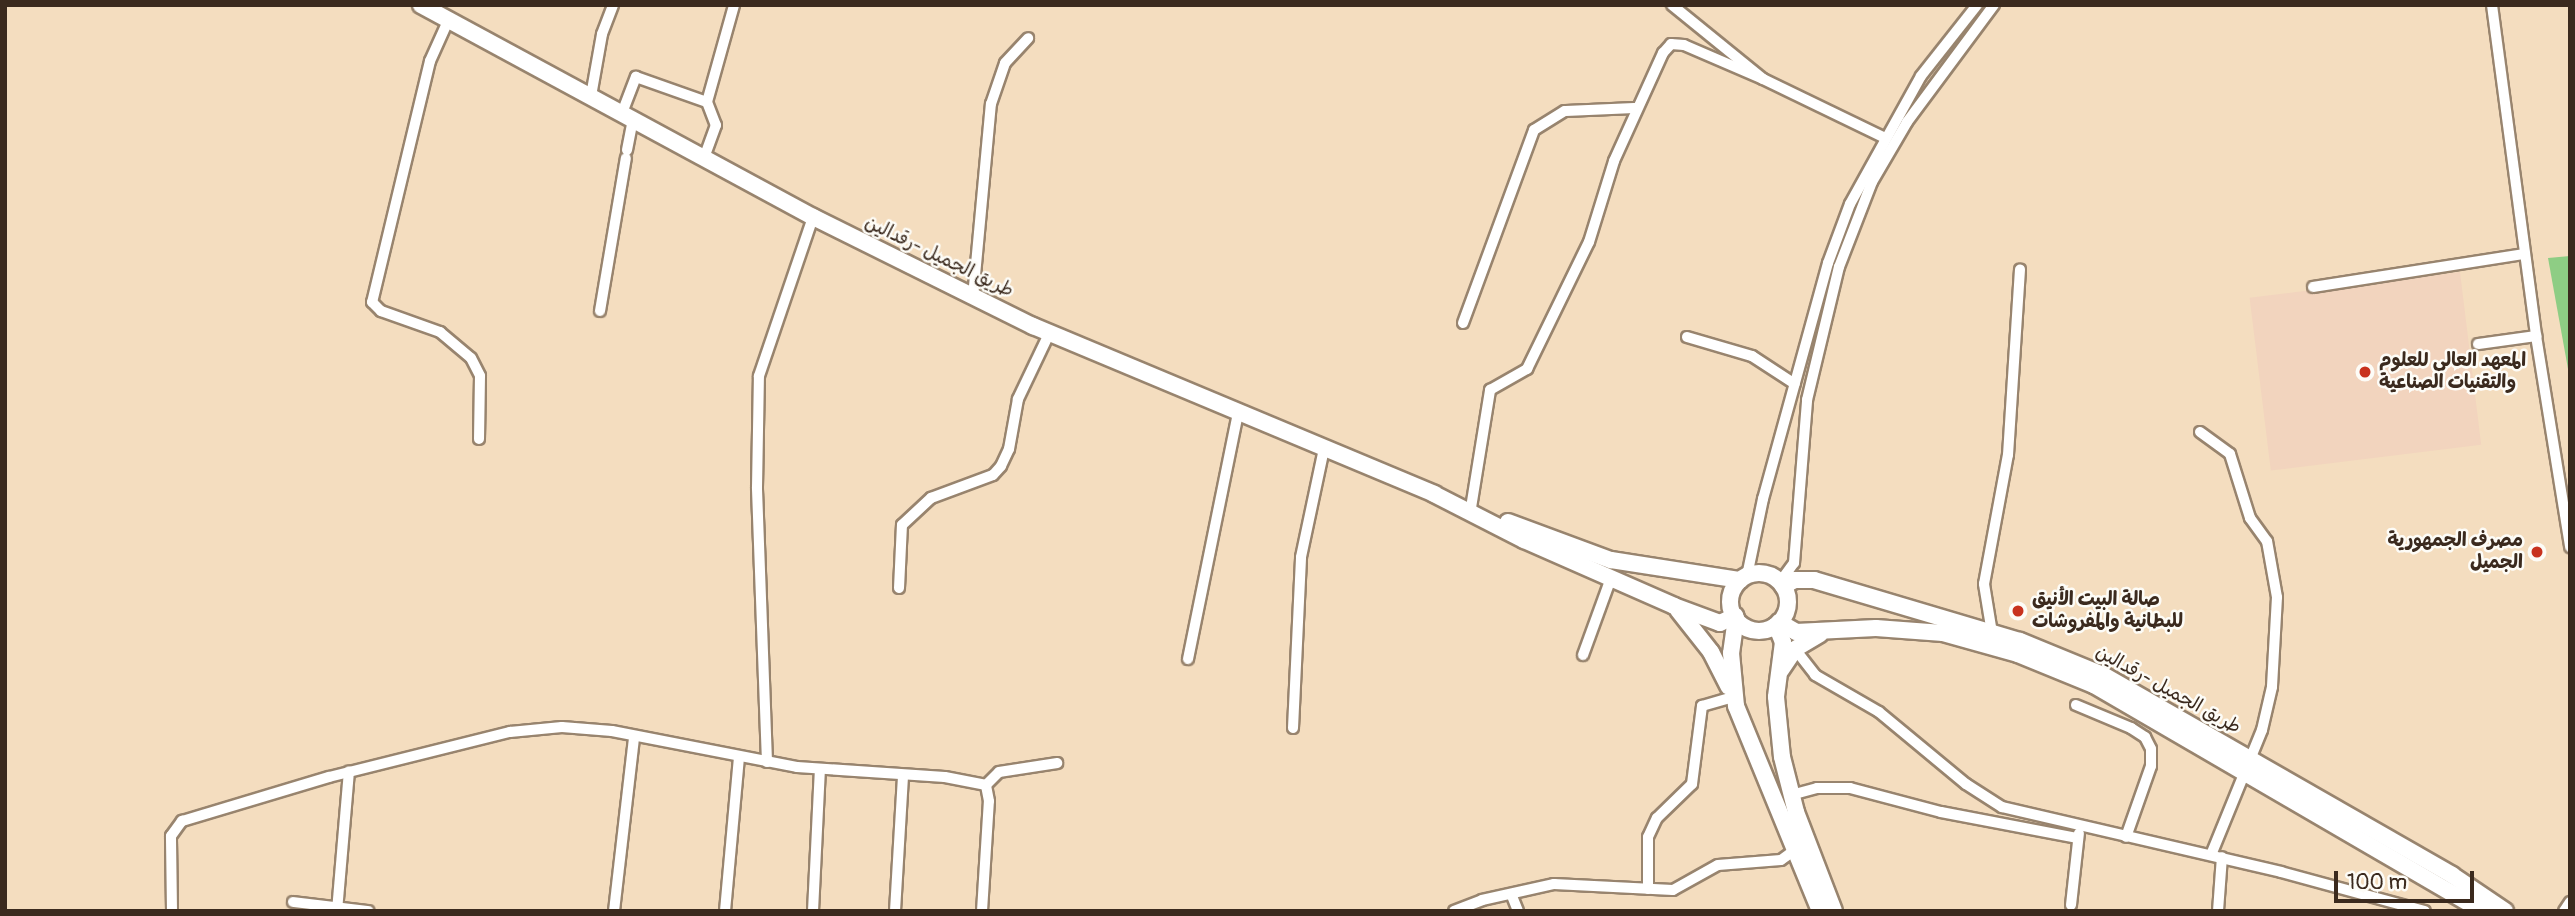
<!DOCTYPE html>
<meta charset="utf-8">
<style>
body{margin:0}
#map{position:relative;width:2575px;height:916px;overflow:hidden;background:#f4ddbf;font-family:Pangolin,"Playpen Sans Arabic",sans-serif}
div>[style]{position:absolute}
.built>*{inset:0;background:#f2d4be;transform-origin:0 0}
.green>*{inset:0;background:#8ecd84}
.roads{filter:drop-shadow(2px 0 #98846e) drop-shadow(-2px 0 #98846e) drop-shadow(0 2px #98846e) drop-shadow(0 -2px #98846e)}
.minor>*{height:10px;margin:-5px;padding:0 5px;transform-origin:5px;border-radius:5px;background:#fff}
.primary>*{height:16px;margin:-8px;padding:0 8px;transform-origin:8px;border-radius:8px;background:#fff}
.primary>.ring{margin:-8px;padding:0;box-sizing:content-box;background:none;border:16px solid #fff;border-radius:50%}
.dots>*{width:19px;height:19px;translate:-50% -50%;box-sizing:border-box;border:4px solid #fdfcf7;border-radius:50%}
span{translate:-50% -50%;white-space:nowrap;text-align:center;line-height:1.15;-webkit-text-stroke:5px #fdfcf7;paint-order:stroke}
.street-label{font-size:19px;color:#3b2a1e}
.poi-label{font-size:19px;color:#3b2a1e;font-weight:700}
.left{translate:0 -50%;text-align:left}
.right{translate:-100% -50%;text-align:right}
.frame{position:absolute;inset:0;border:7px solid #3b2a1e;pointer-events:none}
.scale{position:absolute;left:2334px;top:871px;width:140px;height:32px;box-sizing:border-box;border:4px solid #3b2a1e;border-top:0;padding-left:9px;font-size:21px;line-height:24px;white-space:nowrap;color:#3b2a1e;-webkit-text-stroke:5px #fdfcf7;paint-order:stroke}
</style>
<div id="map">
<div class="built">
<div style="left:2460px;top:272px;width:174px;height:212px;rotate:83deg"></div>
</div>
<div class="green">
<div style="clip-path:polygon(2570px 256px,2570px 380px,2548px 258px)"></div>
</div>
<div class="roads">
<div class="minor">
<div style="left:1672px;top:5px;width:117px;rotate:39.1deg"></div>
<div style="left:1763px;top:79px;width:133px;rotate:25.8deg"></div>
<div style="left:2492px;top:5px;width:334px;rotate:82.4deg"></div>
<div style="left:2536px;top:336px;width:214px;rotate:80.8deg"></div>
<div style="left:448px;top:21px;width:44px;rotate:114.2deg"></div>
<div style="left:430px;top:61px;width:248px;rotate:103.5deg"></div>
<div style="left:372px;top:302px;width:13px;rotate:45deg"></div>
<div style="left:381px;top:311px;width:63px;rotate:19.6deg"></div>
<div style="left:440px;top:332px;width:40px;rotate:40deg"></div>
<div style="left:471px;top:358px;width:20px;rotate:63deg"></div>
<div style="left:480px;top:376px;width:63px;rotate:90.9deg"></div>
<div style="left:591px;top:96px;width:63px;rotate:-79.9deg"></div>
<div style="left:602px;top:34px;width:31px;rotate:-69deg"></div>
<div style="left:707px;top:102px;width:101px;rotate:-74.4deg"></div>
<div style="left:622px;top:113px;width:39px;rotate:-69deg"></div>
<div style="left:636px;top:77px;width:75px;rotate:19.4deg"></div>
<div style="left:707px;top:102px;width:25px;rotate:69deg"></div>
<div style="left:716px;top:125px;width:35px;rotate:110deg"></div>
<div style="left:627px;top:150px;width:32px;rotate:-79deg"></div>
<div style="left:2313px;top:287px;width:214px;rotate:-8.9deg"></div>
<div style="left:973px;top:297px;width:194px;rotate:-84.7deg"></div>
<div style="left:991px;top:104px;width:43px;rotate:-71.1deg"></div>
<div style="left:1005px;top:63px;width:34px;rotate:-47deg"></div>
<div style="left:600px;top:311px;width:155px;rotate:-80.4deg"></div>
<div style="left:1463px;top:323px;width:206px;rotate:-69.8deg"></div>
<div style="left:1534px;top:130px;width:36px;rotate:-32deg"></div>
<div style="left:1565px;top:111px;width:70px;rotate:-2.5deg"></div>
<div style="left:1687px;top:337px;width:68px;rotate:16.3deg"></div>
<div style="left:1752px;top:356px;width:51px;rotate:33.1deg"></div>
<div style="left:2478px;top:344px;width:59px;rotate:-7.9deg"></div>
<div style="left:2200px;top:432px;width:37px;rotate:36deg"></div>
<div style="left:2230px;top:454px;width:67px;rotate:72.6deg"></div>
<div style="left:2250px;top:518px;width:29px;rotate:54deg"></div>
<div style="left:2267px;top:541px;width:57px;rotate:79.9deg"></div>
<div style="left:2277px;top:597px;width:90px;rotate:93.2deg"></div>
<div style="left:2272px;top:687px;width:44px;rotate:103.1deg"></div>
<div style="left:2262px;top:730px;width:135px;rotate:112.2deg"></div>
<div style="left:1470px;top:514px;width:126px;rotate:-80.8deg"></div>
<div style="left:1490px;top:390px;width:43px;rotate:-29.6deg"></div>
<div style="left:1527px;top:369px;width:141px;rotate:-64deg"></div>
<div style="left:1589px;top:242px;width:85px;rotate:-72.8deg"></div>
<div style="left:1614px;top:161px;width:119px;rotate:-65.6deg"></div>
<div style="left:1663px;top:53px;width:12px;rotate:-48deg"></div>
<div style="left:1671px;top:44px;width:13px;rotate:4deg"></div>
<div style="left:1684px;top:45px;width:86px;rotate:23.3deg"></div>
<div style="left:1747px;top:576px;width:79px;rotate:-78.3deg"></div>
<div style="left:1763px;top:499px;width:245px;rotate:-74.6deg"></div>
<div style="left:1828px;top:263px;width:63px;rotate:-69.6deg"></div>
<div style="left:1850px;top:204px;width:146px;rotate:-61deg"></div>
<div style="left:1921px;top:76px;width:90px;rotate:-51.7deg"></div>
<div style="left:1780px;top:582px;width:24px;rotate:-54deg"></div>
<div style="left:1794px;top:563px;width:164px;rotate:-85.4deg"></div>
<div style="left:1807px;top:400px;width:137px;rotate:-76.5deg"></div>
<div style="left:1839px;top:267px;width:91px;rotate:-68.8deg"></div>
<div style="left:1872px;top:182px;width:69px;rotate:-59.7deg"></div>
<div style="left:1907px;top:122px;width:146px;rotate:-53.4deg"></div>
<div style="left:899px;top:588px;width:63px;rotate:-87.3deg"></div>
<div style="left:902px;top:525px;width:40px;rotate:-43deg"></div>
<div style="left:931px;top:498px;width:66px;rotate:-20.4deg"></div>
<div style="left:993px;top:475px;width:12px;rotate:-48deg"></div>
<div style="left:1001px;top:466px;width:19px;rotate:-65deg"></div>
<div style="left:1009px;top:449px;width:51px;rotate:-79.8deg"></div>
<div style="left:1018px;top:399px;width:74px;rotate:-64.5deg"></div>
<div style="left:1992px;top:633px;width:50px;rotate:-99.3deg"></div>
<div style="left:1984px;top:584px;width:131px;rotate:-79.5deg"></div>
<div style="left:2008px;top:455px;width:186px;rotate:-86.3deg"></div>
<div style="left:1795px;top:649px;width:33px;rotate:52deg"></div>
<div style="left:1815px;top:675px;width:74px;rotate:30deg"></div>
<div style="left:1879px;top:712px;width:113px;rotate:39.6deg"></div>
<div style="left:1966px;top:784px;width:43px;rotate:32.6deg"></div>
<div style="left:2002px;top:807px;width:286px;rotate:13.1deg"></div>
<div style="left:2281px;top:872px;width:149px;rotate:15.2deg"></div>
<div style="left:1583px;top:655px;width:82px;rotate:-70deg"></div>
<div style="left:1188px;top:659px;width:250px;rotate:-78.5deg"></div>
<div style="left:2076px;top:705px;width:60px;rotate:22.7deg"></div>
<div style="left:2131px;top:728px;width:17px;rotate:33deg"></div>
<div style="left:2145px;top:737px;width:13px;rotate:63deg"></div>
<div style="left:2151px;top:749px;width:17px;rotate:90deg"></div>
<div style="left:2151px;top:766px;width:75px;rotate:109.4deg"></div>
<div style="left:1293px;top:728px;width:171px;rotate:-87.3deg"></div>
<div style="left:1301px;top:557px;width:110px;rotate:-78deg"></div>
<div style="left:767px;top:762px;width:275px;rotate:-92.1deg"></div>
<div style="left:757px;top:487px;width:111px;rotate:-89deg"></div>
<div style="left:759px;top:376px;width:168px;rotate:-71.2deg"></div>
<div style="left:1791px;top:795px;width:27px;rotate:-15deg"></div>
<div style="left:1817px;top:788px;width:33px"></div>
<div style="left:1850px;top:788px;width:94px;rotate:14.8deg"></div>
<div style="left:1941px;top:812px;width:138px;rotate:10.8deg"></div>
<div style="left:1648px;top:889px;width:52px;rotate:-90deg"></div>
<div style="left:1648px;top:837px;width:21px;rotate:-65deg"></div>
<div style="left:1657px;top:818px;width:49px;rotate:-44.2deg"></div>
<div style="left:1692px;top:784px;width:79px;rotate:-82.7deg"></div>
<div style="left:1702px;top:706px;width:32px;rotate:-16deg"></div>
<div style="left:1512px;top:896px;width:16px;rotate:68deg"></div>
<div style="left:293px;top:902px;width:76px;rotate:6.8deg"></div>
<div style="left:2071px;top:905px;width:72px;rotate:-83.7deg"></div>
<div style="left:172px;top:911px;width:75px;rotate:-90.8deg"></div>
<div style="left:171px;top:836px;width:19px;rotate:-54deg"></div>
<div style="left:182px;top:821px;width:153px;rotate:-16.7deg"></div>
<div style="left:329px;top:777px;width:187px;rotate:-14deg"></div>
<div style="left:510px;top:732px;width:52px;rotate:-5.5deg"></div>
<div style="left:562px;top:727px;width:50px;rotate:4.6deg"></div>
<div style="left:612px;top:731px;width:188px;rotate:11deg"></div>
<div style="left:797px;top:767px;width:148px;rotate:3.9deg"></div>
<div style="left:945px;top:777px;width:42px;rotate:11deg"></div>
<div style="left:986px;top:785px;width:18px;rotate:-45deg"></div>
<div style="left:999px;top:772px;width:59px;rotate:-8.8deg"></div>
<div style="left:337px;top:911px;width:140px;rotate:-85.1deg"></div>
<div style="left:614px;top:911px;width:175px;rotate:-83.4deg"></div>
<div style="left:725px;top:911px;width:154px;rotate:-84.8deg"></div>
<div style="left:813px;top:911px;width:141px;rotate:-87.2deg"></div>
<div style="left:895px;top:911px;width:135px;rotate:-86.6deg"></div>
<div style="left:982px;top:911px;width:110px;rotate:-86.4deg"></div>
<div style="left:989px;top:801px;width:16px;rotate:-101deg"></div>
<div style="left:1454px;top:911px;width:30px;rotate:-21deg"></div>
<div style="left:1482px;top:900px;width:74px;rotate:-12.5deg"></div>
<div style="left:1554px;top:884px;width:119px;rotate:2.9deg"></div>
<div style="left:1673px;top:890px;width:51px;rotate:-29.1deg"></div>
<div style="left:1718px;top:865px;width:63px;rotate:-4.5deg"></div>
<div style="left:1781px;top:860px;width:19px;rotate:-36deg"></div>
<div style="left:2218px;top:911px;width:54px;rotate:-85.8deg"></div>
<div style="left:2564px;top:911px;width:11px;rotate:-56deg"></div>
</div>
<div class="primary">
<div style="left:421px;top:5px;width:446px;rotate:28.4deg"></div>
<div style="left:813px;top:217px;width:246px;rotate:26.4deg"></div>
<div style="left:1033px;top:326px;width:435px;rotate:22.7deg"></div>
<div style="left:1434px;top:494px;width:101px;rotate:27.1deg"></div>
<div style="left:1524px;top:540px;width:164px;rotate:23.7deg"></div>
<div style="left:1674px;top:606px;width:49px;rotate:20.3deg"></div>
<div style="left:1720px;top:623px;width:17px;rotate:-25deg"></div>
<div style="left:1508px;top:522px;width:110px;rotate:20.3deg"></div>
<div style="left:1611px;top:560px;width:131px;rotate:8.8deg"></div>
<div class="ring" style="left:1730px;top:573px;width:42px;height:42px"></div>
<div style="left:1783px;top:586px;width:13px;rotate:-27deg"></div>
<div style="left:1795px;top:580px;width:19px"></div>
<div style="left:1814px;top:580px;width:215px;rotate:16.5deg"></div>
<div style="left:2020px;top:641px;width:90px;rotate:22.3deg"></div>
<div style="left:2103px;top:675px;width:402px;rotate:29.8deg"></div>
<div style="left:2452px;top:875px;width:64px;rotate:34.2deg"></div>
<div style="left:1678px;top:610px;width:53px;rotate:51.8deg"></div>
<div style="left:1711px;top:652px;width:39px;rotate:63deg"></div>
<div style="left:1736px;top:618px;width:35px;rotate:98deg"></div>
<div style="left:1731px;top:653px;width:53px;rotate:84.6deg"></div>
<div style="left:1736px;top:706px;width:222px;rotate:67.7deg"></div>
<div style="left:1779px;top:622px;width:20px;rotate:30deg"></div>
<div style="left:1796px;top:632px;width:80px;rotate:-2.9deg"></div>
<div style="left:1876px;top:628px;width:67px;rotate:4.3deg"></div>
<div style="left:1943px;top:633px;width:78px;rotate:15.6deg"></div>
<div style="left:2018px;top:654px;width:82px;rotate:22.2deg"></div>
<div style="left:2094px;top:685px;width:450px;rotate:30.2deg"></div>
<div style="left:1776px;top:625px;width:18px;rotate:68deg"></div>
<div style="left:1783px;top:642px;width:55px;rotate:97.3deg"></div>
<div style="left:1776px;top:697px;width:60px;rotate:84.3deg"></div>
<div style="left:1782px;top:757px;width:57px;rotate:75.7deg"></div>
<div style="left:1796px;top:812px;width:106px;rotate:69deg"></div>
<div style="left:1781px;top:670px;width:25px;rotate:-56deg"></div>
<div style="left:1795px;top:649px;width:29px;rotate:-31deg"></div>
</div>
</div>
<div class="dots">
<div style="left:2365px;top:372px;background:#c8321e"></div>
<div style="left:2537px;top:552px;background:#c8321e"></div>
<div style="left:2018px;top:611px;background:#c8321e"></div>
</div>
<div class="street-label">
<span style="left:939px;top:257px;rotate:26deg">طريق الجميل -رقدالين</span>
<span style="left:2168px;top:690px;rotate:29deg">طريق الجميل -رقدالين</span>
</div>
<div class="poi-label">
<span class="left" style="left:2379px;top:372px">المعهد العالي للعلوم<br>والتقنيات الصناعية</span>
<span class="right" style="left:2523px;top:552px">مصرف الجمهورية<br>الجميل</span>
<span class="left" style="left:2032px;top:611px">صالة البيت الأنيق<br>للبطانية والمفروشات</span>
</div>
<div class="frame"></div>
<div class="scale">100 m</div>
</div>
